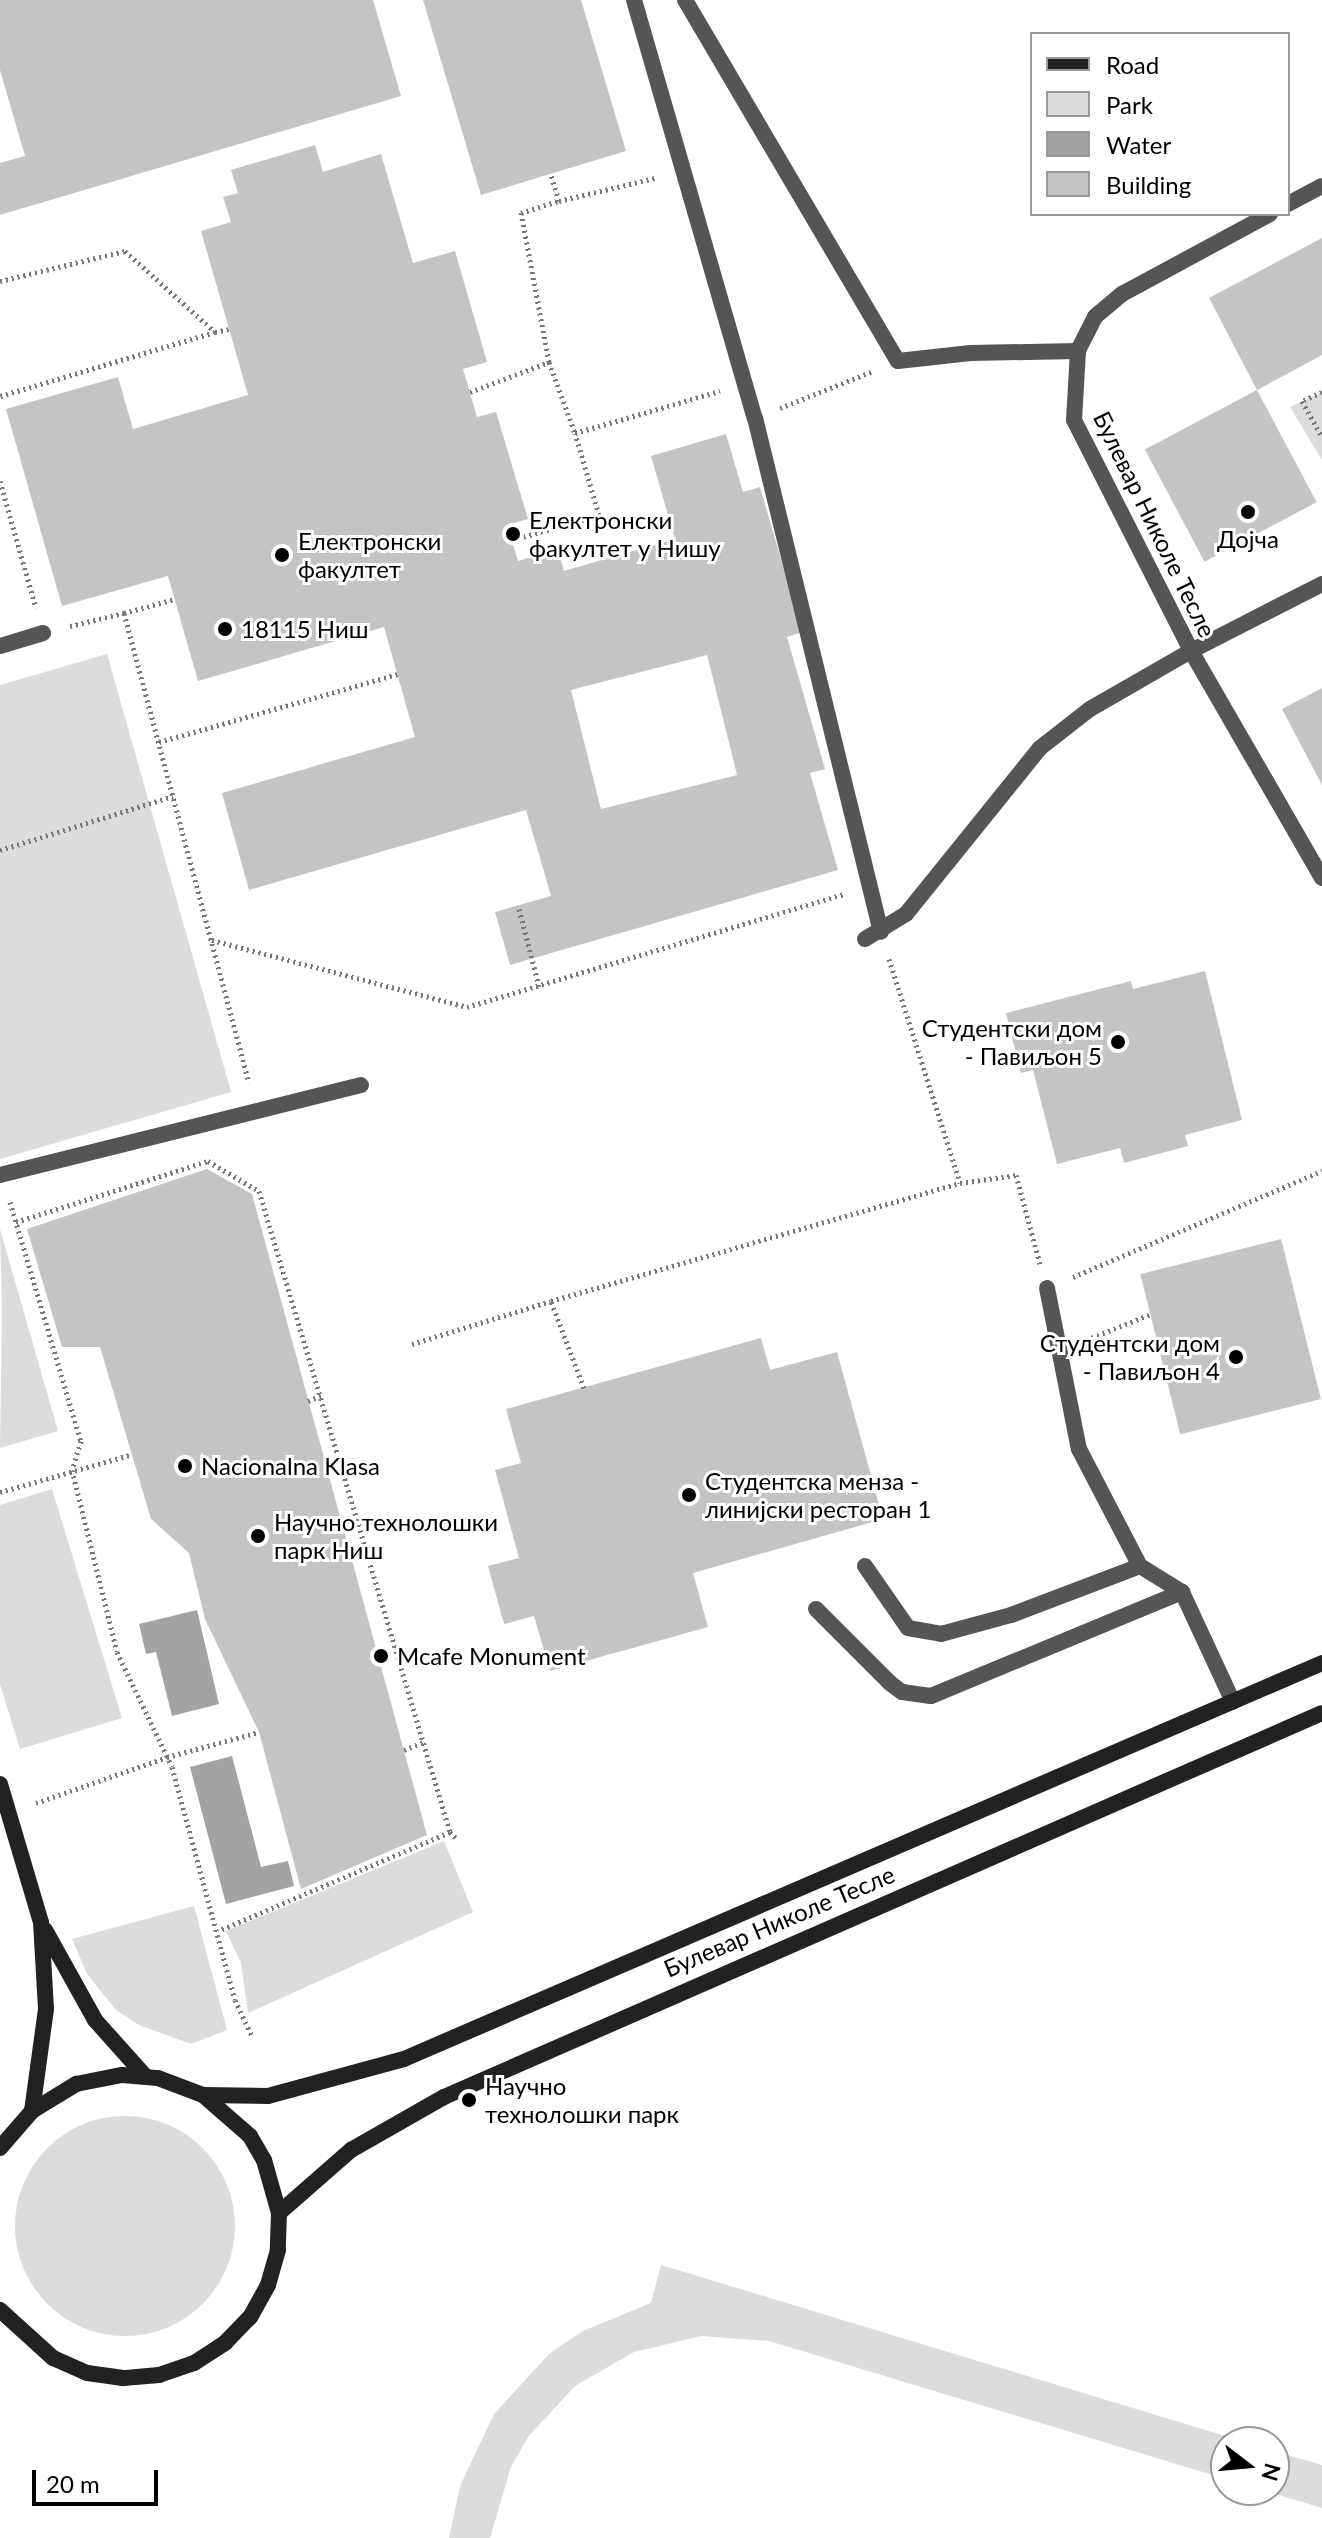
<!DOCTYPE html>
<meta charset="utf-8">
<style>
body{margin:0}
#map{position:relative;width:1322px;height:2538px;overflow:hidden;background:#fff;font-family:Lato,sans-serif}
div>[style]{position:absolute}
.green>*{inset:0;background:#dcdcdc}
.round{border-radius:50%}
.water>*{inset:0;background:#a3a3a3}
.building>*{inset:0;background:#c4c4c4;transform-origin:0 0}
.path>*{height:5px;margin-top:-2.5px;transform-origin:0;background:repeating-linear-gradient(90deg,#777 0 2px,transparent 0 6px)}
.lane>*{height:16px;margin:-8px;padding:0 8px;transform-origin:8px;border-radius:8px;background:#555}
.street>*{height:16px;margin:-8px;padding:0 8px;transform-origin:8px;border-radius:8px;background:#555}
.secondary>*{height:16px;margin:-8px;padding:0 8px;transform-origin:8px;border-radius:8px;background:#222}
.dots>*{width:22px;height:22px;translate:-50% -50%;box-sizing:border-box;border:4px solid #fff;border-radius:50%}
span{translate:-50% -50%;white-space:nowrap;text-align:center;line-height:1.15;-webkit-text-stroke:6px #fff;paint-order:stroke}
.poi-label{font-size:24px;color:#000}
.left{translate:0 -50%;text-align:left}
.right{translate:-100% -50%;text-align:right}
.street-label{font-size:24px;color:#000}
.legend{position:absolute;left:1030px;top:32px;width:260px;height:184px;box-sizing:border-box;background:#fff;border:2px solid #999;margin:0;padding:10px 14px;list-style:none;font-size:24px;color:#000}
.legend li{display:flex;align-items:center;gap:16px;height:40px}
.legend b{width:40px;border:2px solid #999}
.north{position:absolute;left:1210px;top:2426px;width:80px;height:80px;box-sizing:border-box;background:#fff;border:2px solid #999;border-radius:50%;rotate:106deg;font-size:22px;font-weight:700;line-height:32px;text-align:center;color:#000}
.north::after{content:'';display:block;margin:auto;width:28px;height:36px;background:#000;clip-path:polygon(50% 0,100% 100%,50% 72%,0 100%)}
.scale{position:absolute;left:32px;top:2470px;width:126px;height:36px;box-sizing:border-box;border:4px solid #000;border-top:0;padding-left:10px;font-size:24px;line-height:28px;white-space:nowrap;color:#000;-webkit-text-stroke:6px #fff;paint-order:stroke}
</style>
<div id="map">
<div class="green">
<div style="clip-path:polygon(1322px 392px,1322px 460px,1290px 407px)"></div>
<div style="clip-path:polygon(107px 654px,231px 1092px,0 1159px,0 685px)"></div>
<div style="clip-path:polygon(0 1229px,58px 1431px,0 1448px,2px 1310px)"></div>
<div style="clip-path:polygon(52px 1489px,122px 1718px,20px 1749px,0 1684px,0 1505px)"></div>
<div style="clip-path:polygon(444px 1841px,473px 1912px,248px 2013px,241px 1963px,226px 1931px)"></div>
<div style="clip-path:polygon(194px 1906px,227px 2030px,191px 2044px,139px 2025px,116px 2010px,87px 1974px,72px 1939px)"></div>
<div class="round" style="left:15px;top:2116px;width:220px;height:220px"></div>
<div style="clip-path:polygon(661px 2265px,1245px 2442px,1226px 2442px,1226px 2479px,769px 2341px,701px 2336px,634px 2352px,575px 2386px,528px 2437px,511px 2467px,490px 2538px,449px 2538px,460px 2486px,494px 2414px,549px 2354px,583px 2331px,651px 2303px)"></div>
<div style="clip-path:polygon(1274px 2451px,1322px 2465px,1322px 2508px,1263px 2490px,1274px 2490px)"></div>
</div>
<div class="water">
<div style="clip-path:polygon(197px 1610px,219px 1704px,172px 1716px,156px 1652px,146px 1654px,139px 1624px)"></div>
<div style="clip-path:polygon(232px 1756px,261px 1867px,288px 1861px,294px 1886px,226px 1904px,190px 1767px)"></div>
</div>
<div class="building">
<div style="clip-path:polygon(0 0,373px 0,401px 96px,0 215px,0 163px,25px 156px,0 70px)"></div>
<div style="clip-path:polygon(423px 0,581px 0,626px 151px,481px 195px)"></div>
<div style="clip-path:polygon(evenodd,315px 145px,323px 172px,381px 154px,413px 263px,455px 251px,487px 362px,463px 369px,477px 417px,496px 412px,528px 519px,507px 525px,518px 561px,558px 549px,564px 571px,675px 539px,651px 456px,726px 434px,743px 492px,760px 487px,802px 632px,787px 637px,825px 769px,810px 773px,838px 870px,510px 965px,495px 912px,551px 896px,526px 810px,249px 890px,222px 793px,415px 737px,384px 627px,198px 681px,168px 576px,62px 606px,6px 409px,118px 377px,133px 429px,248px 395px,201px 231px,231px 222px,223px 197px,238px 193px,231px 170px,315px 145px,707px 655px,737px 775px,601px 809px,571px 690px,707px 655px)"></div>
<div style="clip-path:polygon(1322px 238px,1322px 355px,1257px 390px,1209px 298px)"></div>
<div style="left:1257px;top:390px;width:127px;height:127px;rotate:62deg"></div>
<div style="clip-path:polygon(1322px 688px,1322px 785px,1282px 709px)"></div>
<div style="clip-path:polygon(1205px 971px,1242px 1120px,1185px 1135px,1188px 1146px,1124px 1163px,1120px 1148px,1057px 1164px,1033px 1070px,1021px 1073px,1006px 1013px,1131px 981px,1133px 989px)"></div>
<div style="clip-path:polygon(207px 1169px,252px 1194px,427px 1835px,301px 1889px,259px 1732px,205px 1619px,189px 1553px,151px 1519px,100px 1347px,62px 1347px,27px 1229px)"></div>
<div style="left:1281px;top:1239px;width:165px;height:145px;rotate:76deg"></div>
<div style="clip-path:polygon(761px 1338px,770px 1370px,837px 1352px,883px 1519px,693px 1573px,708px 1627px,550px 1671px,534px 1616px,504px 1624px,488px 1566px,519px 1558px,495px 1470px,521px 1463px,506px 1409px)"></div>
</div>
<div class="path">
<div style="left:559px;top:201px;width:99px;rotate:-13.5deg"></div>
<div style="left:0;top:281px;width:129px;rotate:-13.5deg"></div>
<div style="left:125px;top:251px;width:121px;rotate:42deg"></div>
<div style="left:215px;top:332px;width:224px;rotate:163.4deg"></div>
<div style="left:215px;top:332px;width:14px;rotate:-12deg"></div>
<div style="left:549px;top:362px;width:152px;rotate:-100.6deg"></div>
<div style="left:521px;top:213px;width:40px;rotate:-18deg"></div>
<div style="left:559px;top:201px;width:28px;rotate:-107deg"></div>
<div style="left:470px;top:392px;width:85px;rotate:-20.8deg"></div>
<div style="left:549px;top:362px;width:76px;rotate:69.9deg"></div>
<div style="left:1322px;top:392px;width:22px;rotate:156deg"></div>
<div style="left:1302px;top:401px;width:41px;rotate:60.9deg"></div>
<div style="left:780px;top:408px;width:98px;rotate:-21.6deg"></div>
<div style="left:0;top:481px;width:132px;rotate:74.2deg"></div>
<div style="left:512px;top:540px;width:91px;rotate:-16deg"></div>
<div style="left:599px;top:515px;width:85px;rotate:-106.3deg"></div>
<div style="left:575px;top:433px;width:151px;rotate:-16.2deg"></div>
<div style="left:124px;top:613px;width:53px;rotate:-15.4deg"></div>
<div style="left:70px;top:626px;width:56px;rotate:-13.5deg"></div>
<div style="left:124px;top:613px;width:486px;rotate:75.1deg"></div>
<div style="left:159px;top:742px;width:248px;rotate:-15.9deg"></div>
<div style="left:0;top:850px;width:181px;rotate:-17.3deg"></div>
<div style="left:519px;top:909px;width:80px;rotate:75.4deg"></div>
<div style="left:212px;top:940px;width:264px;rotate:14.7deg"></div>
<div style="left:467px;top:1007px;width:394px;rotate:-16.7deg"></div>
<div style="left:889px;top:959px;width:235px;rotate:72.4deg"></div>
<div style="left:10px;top:1202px;width:249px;rotate:73.5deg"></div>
<div style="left:81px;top:1441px;width:30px;rotate:107deg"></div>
<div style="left:72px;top:1470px;width:187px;rotate:76.1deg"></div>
<div style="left:117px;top:1652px;width:127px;rotate:64.4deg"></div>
<div style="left:172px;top:1767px;width:241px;rotate:74.9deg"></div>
<div style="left:235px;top:2000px;width:42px;rotate:64.7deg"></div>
<div style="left:16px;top:1222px;width:201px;rotate:-17.6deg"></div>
<div style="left:208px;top:1161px;width:59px;rotate:30.5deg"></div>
<div style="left:259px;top:1191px;width:669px;rotate:73.41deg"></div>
<div style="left:450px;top:1832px;width:252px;rotate:156.9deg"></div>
<div style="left:1073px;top:1277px;width:271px;rotate:-23.1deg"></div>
<div style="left:1086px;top:1340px;width:70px;rotate:-21.8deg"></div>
<div style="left:412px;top:1344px;width:145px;rotate:-17.2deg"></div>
<div style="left:584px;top:1388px;width:93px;rotate:-110.8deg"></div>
<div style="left:551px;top:1301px;width:426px;rotate:-16.1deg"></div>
<div style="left:960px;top:1183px;width:57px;rotate:-8.1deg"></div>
<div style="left:1016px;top:1175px;width:92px;rotate:74.9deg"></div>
<div style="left:308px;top:1401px;width:16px;rotate:-22deg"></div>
<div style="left:0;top:1492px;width:135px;rotate:-15.9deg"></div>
<div style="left:404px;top:1750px;width:22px;rotate:-22deg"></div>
<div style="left:36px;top:1803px;width:139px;rotate:-19.3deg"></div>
<div style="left:167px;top:1757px;width:95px;rotate:-15.2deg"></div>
<div style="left:450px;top:1832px;width:11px;rotate:45deg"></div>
</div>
<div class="lane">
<div style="left:634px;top:0;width:435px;rotate:73.9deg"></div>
<div style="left:755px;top:418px;width:529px;rotate:76.23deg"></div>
<div style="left:685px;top:0;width:419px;rotate:59.5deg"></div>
<div style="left:898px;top:361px;width:73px;rotate:-6.3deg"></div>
<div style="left:971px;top:353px;width:107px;rotate:-1.1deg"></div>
<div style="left:0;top:646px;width:45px;rotate:-16.8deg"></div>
<div style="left:865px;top:939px;width:48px;rotate:-31.4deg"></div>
<div style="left:906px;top:914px;width:213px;rotate:-51.1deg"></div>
<div style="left:1040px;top:748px;width:63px;rotate:-38deg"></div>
<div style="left:1090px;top:709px;width:116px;rotate:-29.9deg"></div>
<div style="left:0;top:1175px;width:372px;rotate:-14deg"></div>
<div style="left:1047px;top:1288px;width:164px;rotate:78.8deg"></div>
<div style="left:1079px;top:1449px;width:132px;rotate:62.5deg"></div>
<div style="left:1140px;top:1566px;width:49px;rotate:31.8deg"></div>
<div style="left:1182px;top:1592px;width:121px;rotate:65.1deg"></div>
<div style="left:865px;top:1566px;width:75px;rotate:55.3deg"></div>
<div style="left:908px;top:1628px;width:34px;rotate:10deg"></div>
<div style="left:941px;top:1634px;width:73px;rotate:-15.2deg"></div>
<div style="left:1011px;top:1615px;width:138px;rotate:-20.8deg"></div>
<div style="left:816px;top:1609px;width:105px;rotate:45deg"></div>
<div style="left:890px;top:1683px;width:15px;rotate:37deg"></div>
<div style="left:902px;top:1692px;width:29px;rotate:8deg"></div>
<div style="left:931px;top:1696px;width:272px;rotate:-22.5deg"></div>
</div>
<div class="street">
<div style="left:1288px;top:204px;width:38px;rotate:-28deg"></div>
<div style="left:1270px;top:214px;width:168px;rotate:151.6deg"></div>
<div style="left:1122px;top:294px;width:35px;rotate:140deg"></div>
<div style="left:1095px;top:317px;width:38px;rotate:117deg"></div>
<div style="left:1078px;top:351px;width:69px;rotate:93.3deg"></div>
<div style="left:1074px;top:420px;width:259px;rotate:63.1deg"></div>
<div style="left:1191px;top:651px;width:262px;rotate:60deg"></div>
<div style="left:1191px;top:651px;width:147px;rotate:-27.1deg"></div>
</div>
<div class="secondary">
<div style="left:0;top:1784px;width:144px;rotate:73.5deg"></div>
<div style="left:41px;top:1922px;width:87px;rotate:86.7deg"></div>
<div style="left:46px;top:2009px;width:103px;rotate:97.8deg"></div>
<div style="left:45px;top:1930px;width:103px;rotate:60.9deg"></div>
<div style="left:95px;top:2020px;width:75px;rotate:48.2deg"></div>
<div style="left:203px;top:2095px;width:65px;rotate:0.9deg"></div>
<div style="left:268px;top:2096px;width:141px;rotate:-15.2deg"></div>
<div style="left:404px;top:2059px;width:1000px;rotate:-23.33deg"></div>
<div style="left:0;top:2148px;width:49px;rotate:-49.1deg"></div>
<div style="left:32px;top:2111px;width:52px;rotate:-31.5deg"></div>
<div style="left:76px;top:2084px;width:47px;rotate:-11.1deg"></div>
<div style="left:122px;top:2075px;width:36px;rotate:5deg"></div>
<div style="left:158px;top:2078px;width:48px;rotate:20.7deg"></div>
<div style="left:203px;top:2095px;width:62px;rotate:41.1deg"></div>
<div style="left:250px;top:2136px;width:28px;rotate:60deg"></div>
<div style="left:264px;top:2160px;width:55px;rotate:74.2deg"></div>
<div style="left:279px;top:2213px;width:37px;rotate:92deg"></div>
<div style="left:278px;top:2250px;width:36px;rotate:106deg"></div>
<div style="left:268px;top:2285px;width:37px;rotate:119deg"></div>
<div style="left:250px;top:2317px;width:36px;rotate:134deg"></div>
<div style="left:225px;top:2343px;width:37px;rotate:147deg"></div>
<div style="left:194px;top:2363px;width:37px;rotate:161deg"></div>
<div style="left:159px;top:2375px;width:36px;rotate:175deg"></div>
<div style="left:123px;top:2378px;width:36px;rotate:-172deg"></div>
<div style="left:87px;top:2373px;width:37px;rotate:-156deg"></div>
<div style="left:53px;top:2358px;width:72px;rotate:-137.8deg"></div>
<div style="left:279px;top:2213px;width:96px;rotate:-41.2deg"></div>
<div style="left:351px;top:2150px;width:107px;rotate:-29.7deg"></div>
<div style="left:444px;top:2097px;width:958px;rotate:-23.62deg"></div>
</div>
<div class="dots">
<div style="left:1248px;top:512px;background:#000"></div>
<div style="left:513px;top:534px;background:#000"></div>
<div style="left:282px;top:555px;background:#000"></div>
<div style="left:225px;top:629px;background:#000"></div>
<div style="left:1118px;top:1042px;background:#000"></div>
<div style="left:1236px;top:1357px;background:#000"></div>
<div style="left:185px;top:1466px;background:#000"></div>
<div style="left:689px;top:1495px;background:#000"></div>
<div style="left:258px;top:1536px;background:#000"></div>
<div style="left:381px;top:1656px;background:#000"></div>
<div style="left:469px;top:2100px;background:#000"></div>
</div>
<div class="poi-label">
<span class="left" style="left:529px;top:534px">Електронски<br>факултет у Нишу</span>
<span style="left:1248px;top:539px">Дојча</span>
<span class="left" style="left:298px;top:555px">Електронски<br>факултет</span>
<span class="left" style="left:241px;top:629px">18115 Ниш</span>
<span class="right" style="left:1102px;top:1042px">Студентски дом<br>- Павиљон 5</span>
<span class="right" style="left:1220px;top:1357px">Студентски дом<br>- Павиљон 4</span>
<span class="left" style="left:201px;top:1466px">Nacionalna Klasa</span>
<span class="left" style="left:705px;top:1495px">Студентска менза -<br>линијски ресторан 1</span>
<span class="left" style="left:274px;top:1536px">Научно технолошки<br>парк Ниш</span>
<span class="left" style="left:397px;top:1656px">Mcafe Monument</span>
<span class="left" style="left:485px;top:2100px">Научно<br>технолошки парк</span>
</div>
<div class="street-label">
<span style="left:1155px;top:524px;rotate:64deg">Булевар Николе Тесле</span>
<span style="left:779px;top:1921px;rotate:-23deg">Булевар Николе Тесле</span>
</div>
<ul class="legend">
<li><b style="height:10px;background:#222"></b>Road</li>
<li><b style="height:22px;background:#dcdcdc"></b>Park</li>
<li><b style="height:22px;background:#a3a3a3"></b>Water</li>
<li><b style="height:22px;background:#c4c4c4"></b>Building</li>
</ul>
<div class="north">N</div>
<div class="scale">20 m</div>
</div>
